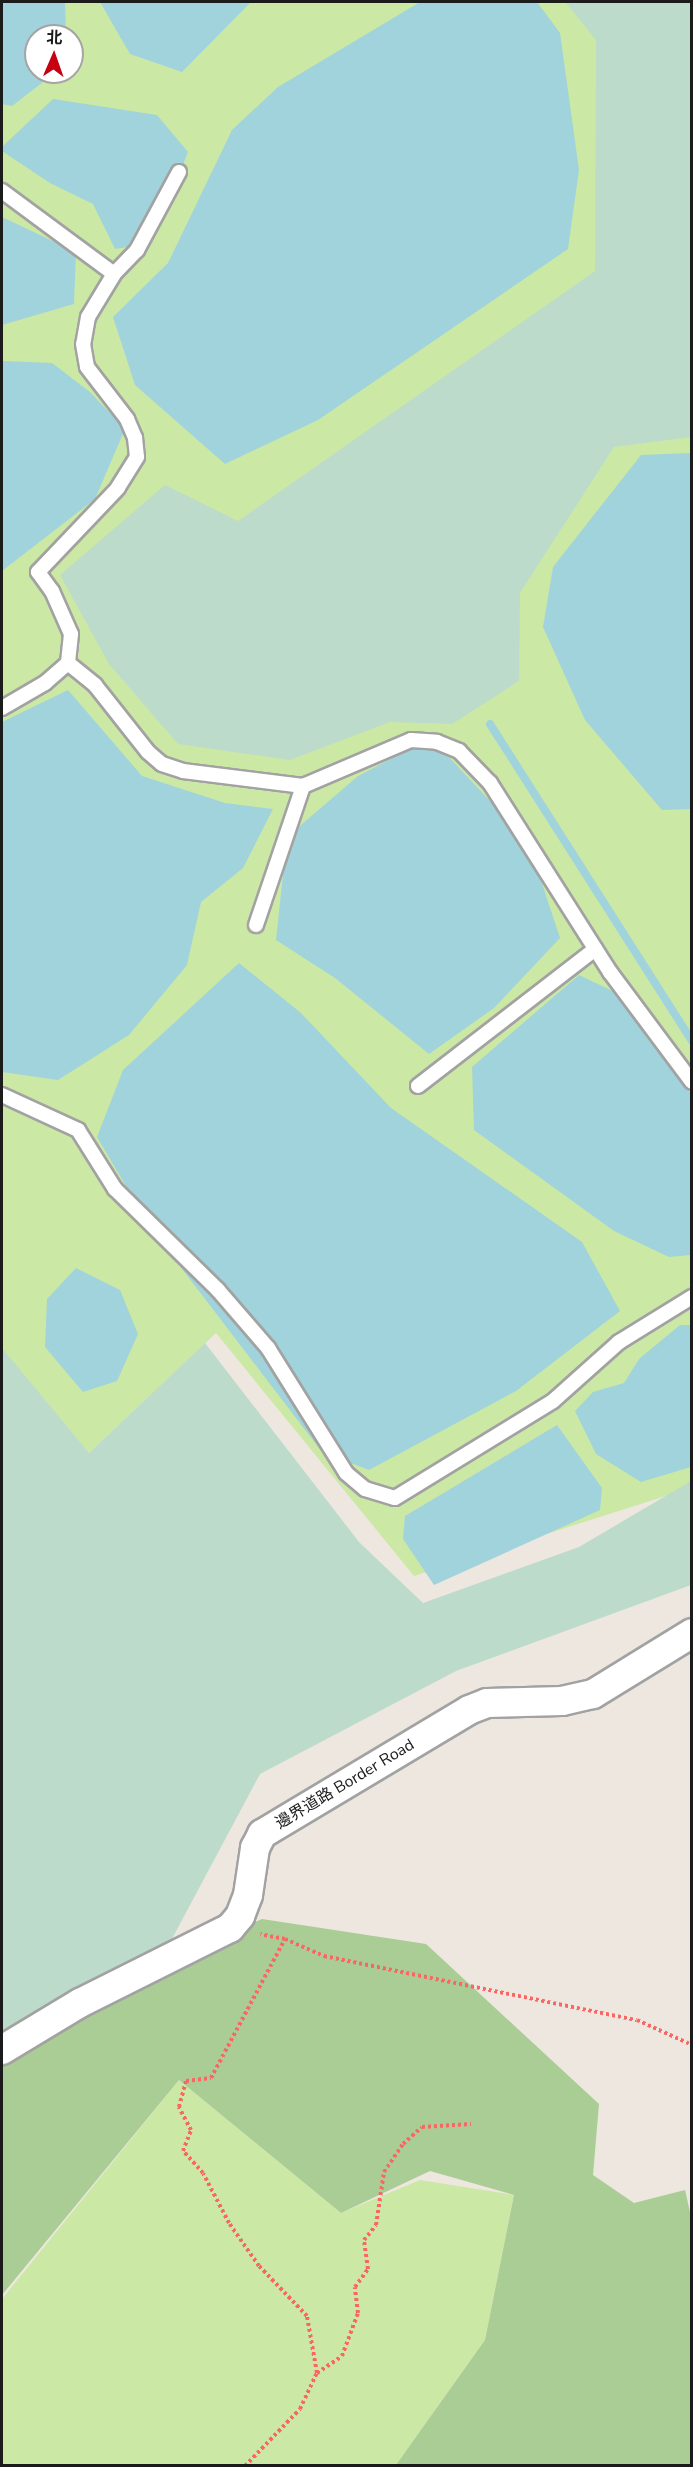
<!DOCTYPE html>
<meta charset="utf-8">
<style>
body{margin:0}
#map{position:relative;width:693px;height:2467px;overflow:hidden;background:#ede7e0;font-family:"Nunito Sans","Noto Sans SC",sans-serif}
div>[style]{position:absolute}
.grass>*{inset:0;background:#cce8a5}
.forest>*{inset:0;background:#aacc95}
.wetland>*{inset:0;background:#bddbca}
.water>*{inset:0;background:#a0d3db}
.stream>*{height:8px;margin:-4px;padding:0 4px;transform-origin:4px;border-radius:4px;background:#a0d3db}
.path>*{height:4px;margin-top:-2px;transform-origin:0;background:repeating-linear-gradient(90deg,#f96765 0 3px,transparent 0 6px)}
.roads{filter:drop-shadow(2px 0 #a2a2a2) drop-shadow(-2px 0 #a2a2a2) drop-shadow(0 2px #a2a2a2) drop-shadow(0 -2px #a2a2a2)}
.lane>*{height:14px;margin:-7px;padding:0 7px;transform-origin:7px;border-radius:7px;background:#fff}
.street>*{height:28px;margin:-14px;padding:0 14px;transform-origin:14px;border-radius:14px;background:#fff}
span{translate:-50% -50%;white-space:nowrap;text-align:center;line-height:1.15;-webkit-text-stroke:4.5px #fff;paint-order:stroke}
.street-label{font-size:16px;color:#1b1b1b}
.frame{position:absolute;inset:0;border:3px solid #1b1b1b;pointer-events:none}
.north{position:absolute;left:24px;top:24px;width:60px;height:60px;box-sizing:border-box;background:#fff;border:2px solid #a4a4a4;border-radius:50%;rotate:2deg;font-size:16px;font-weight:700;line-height:24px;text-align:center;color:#1b1b1b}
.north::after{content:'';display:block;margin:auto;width:21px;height:27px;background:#c50112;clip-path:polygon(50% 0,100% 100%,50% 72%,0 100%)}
</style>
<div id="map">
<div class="grass">
<div style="clip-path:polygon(evenodd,2px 2px,691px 2px,691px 1488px,414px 1576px,216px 1333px,89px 1453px,2px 1366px,2px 2px,36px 36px,72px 36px,72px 72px,36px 72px,36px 36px)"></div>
<div style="clip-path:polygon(179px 2080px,341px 2213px,420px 2180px,514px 2195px,485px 2340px,396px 2465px,2px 2466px,2px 2299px)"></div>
</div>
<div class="forest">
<div style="clip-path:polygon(262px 1919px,426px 1944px,599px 2104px,593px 2175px,634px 2203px,685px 2190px,692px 2221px,691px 2465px,396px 2465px,485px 2340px,514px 2195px,430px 2171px,341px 2213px,179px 2080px,2px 2295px,2px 2031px)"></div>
</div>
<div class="wetland">
<div style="clip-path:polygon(565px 2px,691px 2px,691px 437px,614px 447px,520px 593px,519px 681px,452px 724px,390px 722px,290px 760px,178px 744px,109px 664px,60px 575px,165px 485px,238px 521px,595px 271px,596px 40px)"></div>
<div style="clip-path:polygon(205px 1343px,359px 1542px,423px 1603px,579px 1547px,691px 1481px,691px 1585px,456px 1671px,260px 1774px,166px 1950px,2px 2033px,2px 1348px,89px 1453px)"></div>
</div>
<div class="water">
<div style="clip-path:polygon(2px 2px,65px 2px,66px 36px,36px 36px,36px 72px,56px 72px,12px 106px,2px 104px)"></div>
<div style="clip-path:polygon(100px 2px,251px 2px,182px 72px,130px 54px)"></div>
<div style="clip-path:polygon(420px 2px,537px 2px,560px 33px,579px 170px,568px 249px,318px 420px,225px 464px,135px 385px,113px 317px,168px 263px,232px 130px,278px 87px)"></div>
<div style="clip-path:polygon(53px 99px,157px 115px,188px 152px,152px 243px,115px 249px,93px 204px,50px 183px,2px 151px,2px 147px)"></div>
<div style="clip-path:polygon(2px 217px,76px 252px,74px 304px,2px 325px)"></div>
<div style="clip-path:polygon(2px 361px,52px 363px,90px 392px,125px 429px,95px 499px,2px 571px)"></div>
<div style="clip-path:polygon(691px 453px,691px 809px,662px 810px,585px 720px,543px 627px,553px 567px,641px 455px)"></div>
<div style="clip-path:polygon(68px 690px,142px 776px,225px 803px,273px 809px,243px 868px,201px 902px,187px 965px,129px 1035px,58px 1080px,2px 1072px,2px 722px)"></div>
<div style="clip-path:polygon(431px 738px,528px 841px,560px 938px,494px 1008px,429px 1054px,335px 978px,276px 940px,287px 837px,358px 776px)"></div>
<div style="clip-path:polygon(239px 963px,301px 1013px,391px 1108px,582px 1242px,620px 1311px,516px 1391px,369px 1470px,322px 1452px,150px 1227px,97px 1137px,123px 1070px)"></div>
<div style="clip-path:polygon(579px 975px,623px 996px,691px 1094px,691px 1255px,669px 1257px,614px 1231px,474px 1130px,472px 1067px)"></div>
<div style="clip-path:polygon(76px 1268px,120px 1290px,138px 1334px,117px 1381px,83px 1392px,45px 1347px,47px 1299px)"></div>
<div style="clip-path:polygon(680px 1325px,691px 1325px,691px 1467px,641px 1482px,596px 1454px,575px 1411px,593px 1392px,624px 1383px,639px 1359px)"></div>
<div style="clip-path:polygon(557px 1425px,602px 1488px,600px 1510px,434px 1585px,403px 1539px,405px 1516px)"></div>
</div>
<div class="stream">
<div style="left:490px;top:724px;width:376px;rotate:57.5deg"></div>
</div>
<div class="path">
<div style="left:285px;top:1939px;width:43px;rotate:23.6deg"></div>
<div style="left:324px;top:1956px;width:319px;rotate:11.6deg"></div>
<div style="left:637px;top:2020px;width:60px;rotate:24.4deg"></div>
<div style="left:317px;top:2373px;width:30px;rotate:-34deg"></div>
<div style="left:342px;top:2356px;width:46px;rotate:-69.6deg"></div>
<div style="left:358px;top:2313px;width:26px;rotate:-97deg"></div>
<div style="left:355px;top:2287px;width:22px;rotate:-54deg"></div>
<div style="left:368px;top:2269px;width:29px;rotate:-98deg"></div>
<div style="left:364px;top:2240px;width:19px;rotate:-51deg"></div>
<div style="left:376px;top:2225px;width:54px;rotate:-81.4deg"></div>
<div style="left:384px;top:2172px;width:34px;rotate:-56deg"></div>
<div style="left:403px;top:2144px;width:25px;rotate:-42deg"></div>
<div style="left:422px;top:2127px;width:49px;rotate:-3.5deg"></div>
<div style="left:245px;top:2466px;width:79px;rotate:-46deg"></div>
<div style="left:300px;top:2409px;width:40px;rotate:-65deg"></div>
<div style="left:317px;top:2373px;width:58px;rotate:-100deg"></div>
<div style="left:307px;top:2316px;width:69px;rotate:-133.8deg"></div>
<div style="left:259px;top:2266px;width:52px;rotate:-124.9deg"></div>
<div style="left:229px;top:2223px;width:56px;rotate:-117.5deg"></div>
<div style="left:203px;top:2173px;width:30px;rotate:-132deg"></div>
<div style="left:183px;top:2151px;width:22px;rotate:-69deg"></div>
<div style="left:191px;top:2130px;width:26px;rotate:-118deg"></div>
<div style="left:179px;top:2107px;width:27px;rotate:-75deg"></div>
<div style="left:186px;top:2081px;width:25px;rotate:-7deg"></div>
<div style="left:211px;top:2078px;width:157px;rotate:-62deg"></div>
<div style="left:285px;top:1939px;width:25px;rotate:-169deg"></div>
</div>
<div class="roads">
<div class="lane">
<div style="left:179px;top:172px;width:89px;rotate:118.3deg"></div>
<div style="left:137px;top:250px;width:33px;rotate:134deg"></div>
<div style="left:114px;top:274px;width:50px;rotate:121.2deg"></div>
<div style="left:88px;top:317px;width:27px;rotate:100deg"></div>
<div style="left:83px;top:344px;width:23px;rotate:80deg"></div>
<div style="left:87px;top:367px;width:66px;rotate:52.4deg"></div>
<div style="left:127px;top:419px;width:21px;rotate:67deg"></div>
<div style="left:135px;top:438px;width:19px;rotate:84deg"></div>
<div style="left:137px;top:457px;width:36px;rotate:122deg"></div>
<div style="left:118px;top:488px;width:116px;rotate:133.6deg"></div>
<div style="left:38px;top:572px;width:24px;rotate:54deg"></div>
<div style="left:52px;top:591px;width:47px;rotate:66.2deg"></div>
<div style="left:71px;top:634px;width:29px;rotate:96deg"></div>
<div style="left:68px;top:663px;width:35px;rotate:39deg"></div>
<div style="left:95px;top:685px;width:85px;rotate:51.7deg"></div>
<div style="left:148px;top:752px;width:18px;rotate:41deg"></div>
<div style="left:162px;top:764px;width:22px;rotate:18deg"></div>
<div style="left:183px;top:771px;width:121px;rotate:7.1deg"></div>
<div style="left:303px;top:786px;width:117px;rotate:-23.1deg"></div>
<div style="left:411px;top:740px;width:26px;rotate:4deg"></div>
<div style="left:437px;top:742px;width:24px;rotate:22deg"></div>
<div style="left:459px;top:751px;width:45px;rotate:45.9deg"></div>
<div style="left:490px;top:783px;width:224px;rotate:57.6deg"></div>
<div style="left:610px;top:972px;width:137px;rotate:53.3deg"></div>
<div style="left:2px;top:191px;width:139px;rotate:36.5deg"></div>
<div style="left:2px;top:708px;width:50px;rotate:-30.2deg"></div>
<div style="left:45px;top:683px;width:30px;rotate:-41deg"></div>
<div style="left:256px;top:925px;width:147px;rotate:-71.3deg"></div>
<div style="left:418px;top:1086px;width:224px;rotate:-37.7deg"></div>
<div style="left:2px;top:1095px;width:84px;rotate:24.7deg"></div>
<div style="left:78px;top:1130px;width:70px;rotate:57.9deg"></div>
<div style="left:115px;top:1189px;width:144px;rotate:44.4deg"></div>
<div style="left:218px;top:1290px;width:77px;rotate:49.2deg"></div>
<div style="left:268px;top:1348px;width:147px;rotate:58deg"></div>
<div style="left:346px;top:1473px;width:25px;rotate:40deg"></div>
<div style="left:365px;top:1489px;width:31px;rotate:17deg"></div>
<div style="left:395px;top:1498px;width:185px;rotate:-31.5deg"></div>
<div style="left:553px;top:1401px;width:89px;rotate:-41.8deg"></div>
<div style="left:619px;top:1342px;width:86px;rotate:-31.7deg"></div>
</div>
<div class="street">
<div style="left:2px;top:2050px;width:91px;rotate:-31.1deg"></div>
<div style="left:80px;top:2003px;width:168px;rotate:-26.6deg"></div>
<div style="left:230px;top:1928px;width:16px;rotate:-50deg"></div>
<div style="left:240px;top:1916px;width:22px;rotate:-69deg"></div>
<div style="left:248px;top:1895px;width:48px;rotate:-81.5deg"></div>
<div style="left:255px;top:1848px;width:16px;rotate:-63deg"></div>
<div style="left:262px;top:1834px;width:241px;rotate:-30.9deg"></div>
<div style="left:469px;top:1710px;width:19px;rotate:-21deg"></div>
<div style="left:487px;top:1703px;width:75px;rotate:-1.5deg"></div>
<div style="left:562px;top:1701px;width:32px;rotate:-13deg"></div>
<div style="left:593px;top:1694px;width:116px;rotate:-31.6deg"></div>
</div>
</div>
<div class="street-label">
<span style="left:345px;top:1784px;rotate:-31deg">邊界道路 Border Road</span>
</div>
<div class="frame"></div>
<div class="north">北</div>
</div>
